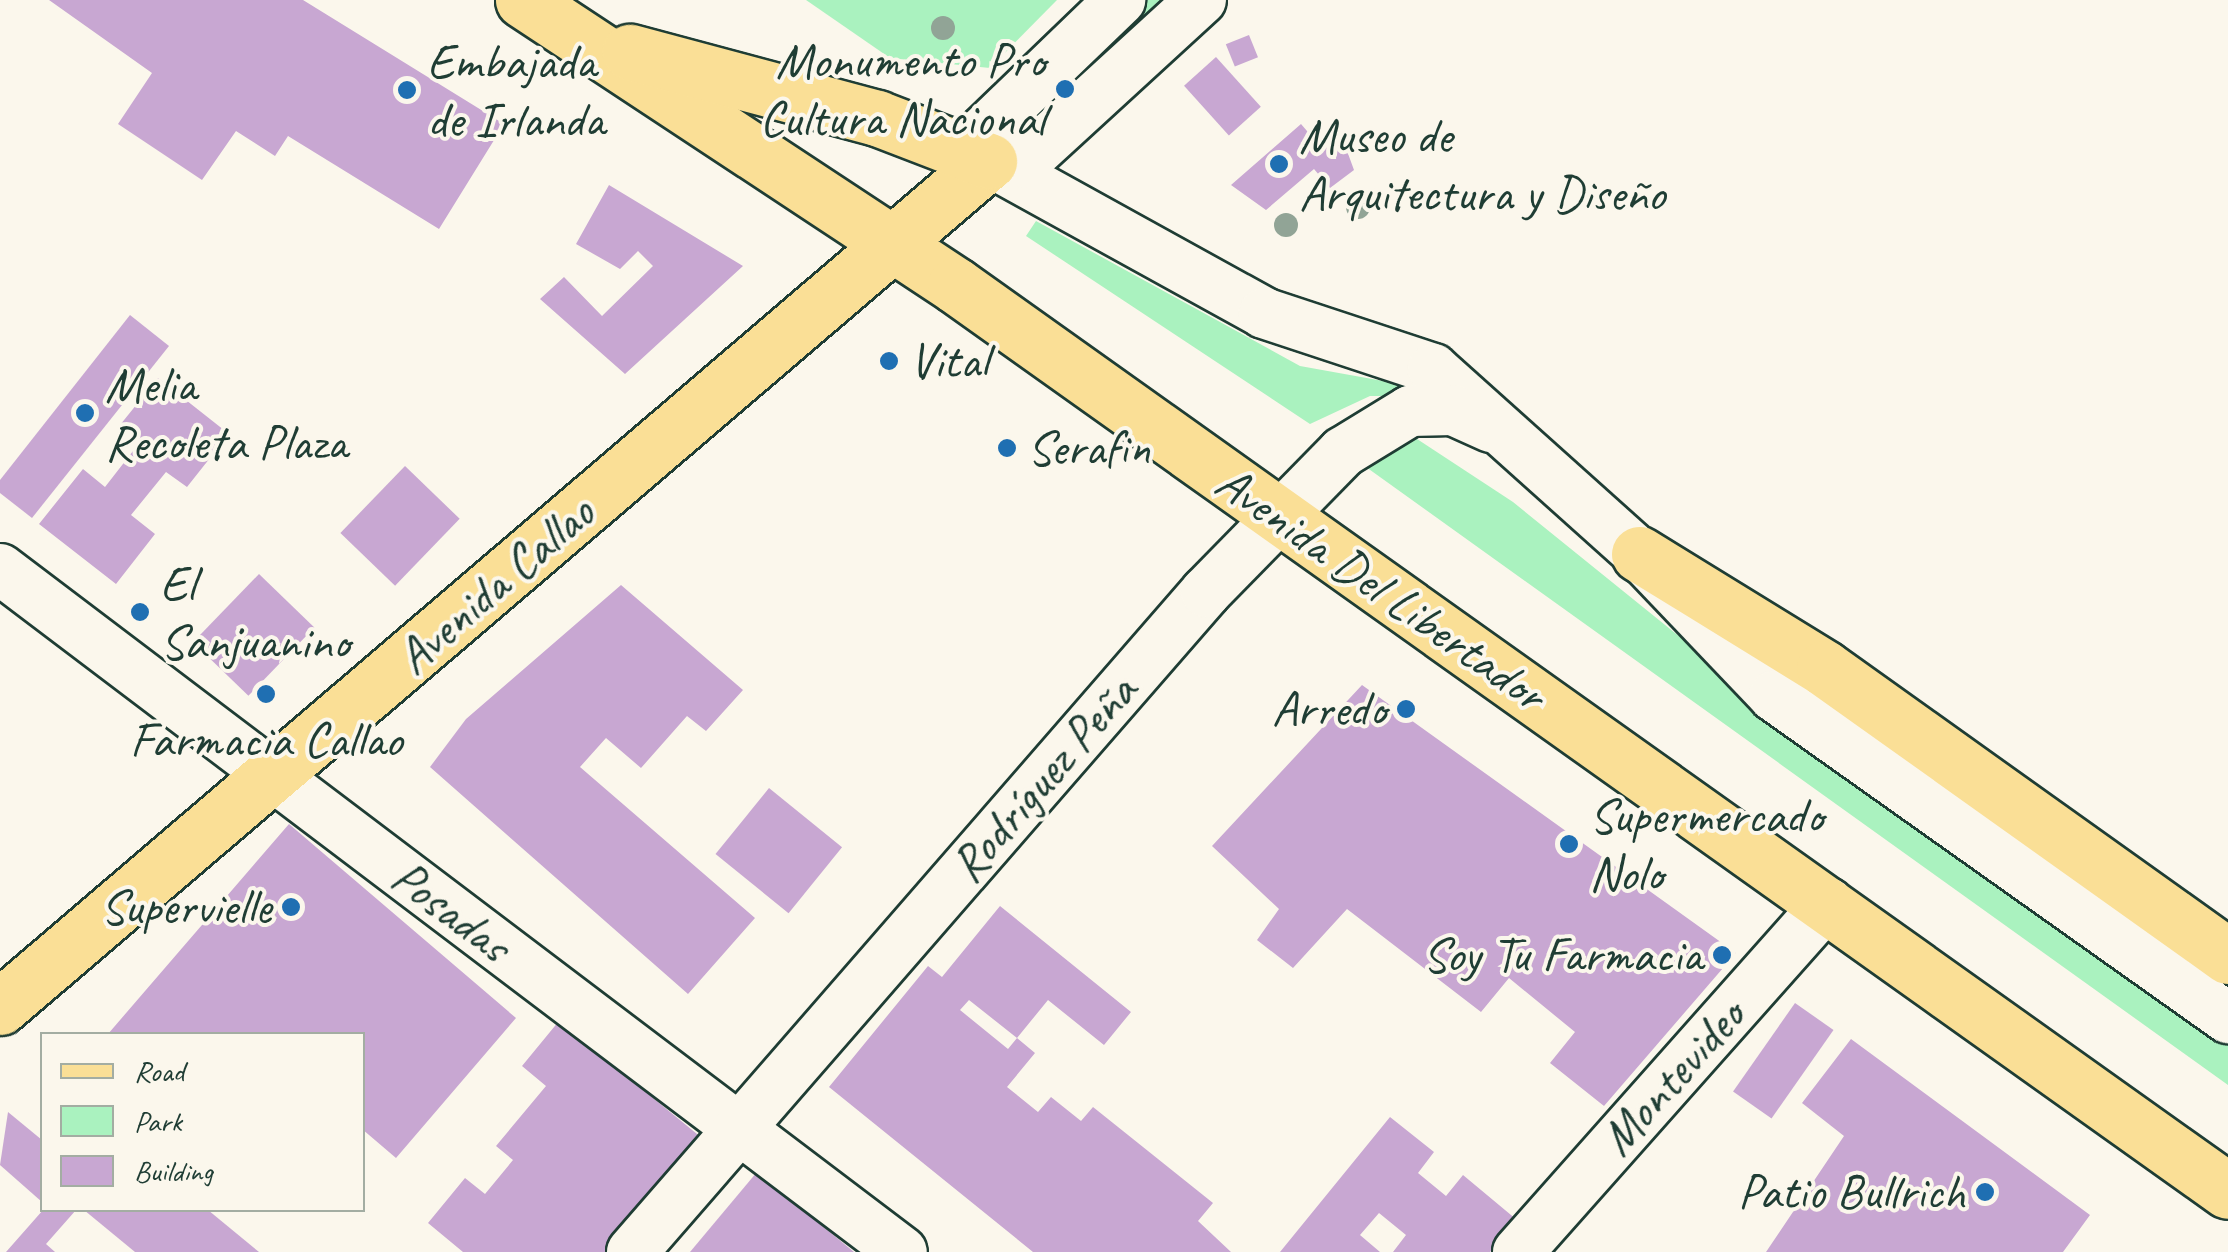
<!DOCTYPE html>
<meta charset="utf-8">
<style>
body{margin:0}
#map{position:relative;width:2228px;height:1252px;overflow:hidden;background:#fbf7ec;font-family:Caveat,sans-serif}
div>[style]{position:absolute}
.green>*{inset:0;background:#aaf2bf}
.building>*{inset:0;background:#c8a7d2;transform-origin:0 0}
.roads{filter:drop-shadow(2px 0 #1f3d34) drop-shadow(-2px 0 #1f3d34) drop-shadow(0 2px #1f3d34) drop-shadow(0 -2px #1f3d34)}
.minor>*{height:50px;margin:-25px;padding:0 25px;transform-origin:25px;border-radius:25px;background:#fbf7ec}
.major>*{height:55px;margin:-27.5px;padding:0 27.5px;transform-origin:27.5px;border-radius:27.5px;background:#fadf96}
.highway>*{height:55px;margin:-27.5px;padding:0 27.5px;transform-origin:27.5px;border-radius:27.5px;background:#fadf96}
.trees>*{width:24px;height:24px;margin:-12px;border-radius:50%;background:#91a496}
.dots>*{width:28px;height:28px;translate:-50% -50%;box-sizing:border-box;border:5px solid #fbf7ec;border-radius:50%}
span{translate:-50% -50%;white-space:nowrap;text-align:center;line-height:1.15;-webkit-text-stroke:8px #fbf7ec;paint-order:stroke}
.poi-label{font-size:50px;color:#1f3d34}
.right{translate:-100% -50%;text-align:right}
.left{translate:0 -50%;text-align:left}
.street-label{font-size:50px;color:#1f3d34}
.legend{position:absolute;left:40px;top:1032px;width:325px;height:180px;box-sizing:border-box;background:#fbf7ec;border:2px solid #a3ada2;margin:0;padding:12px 18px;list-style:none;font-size:30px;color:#1f3d34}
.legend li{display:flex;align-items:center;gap:20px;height:50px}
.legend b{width:50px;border:2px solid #a3ada2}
</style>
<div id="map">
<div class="green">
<div style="clip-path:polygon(806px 0,1057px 0,990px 68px,890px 58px)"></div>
<div style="clip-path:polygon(1142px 0,1178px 0,1067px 102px,1051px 85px)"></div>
<div style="clip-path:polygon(1036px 221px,1300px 366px,1411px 386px,1415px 396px,1370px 396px,1310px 424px,1026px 236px)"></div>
<div style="clip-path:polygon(1414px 437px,1513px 502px,1779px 717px,2228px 1036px,2228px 1085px,1366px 467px,1386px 442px)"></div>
</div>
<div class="building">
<div style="clip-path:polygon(49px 0,303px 0,504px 124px,439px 229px,288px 136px,275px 156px,236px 131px,202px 180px,118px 124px,152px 73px)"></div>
<div style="left:1249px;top:35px;width:24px;height:25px;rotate:68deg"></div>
<div style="left:1216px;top:57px;width:67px;height:43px;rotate:48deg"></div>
<div style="clip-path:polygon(1301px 124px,1319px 145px,1339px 129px,1354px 170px,1330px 188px,1314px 169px,1266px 210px,1231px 185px)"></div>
<div style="clip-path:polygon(609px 185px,743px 266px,625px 374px,540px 299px,564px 277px,602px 316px,653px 266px,638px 251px,620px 269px,576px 244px)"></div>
<div style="clip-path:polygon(130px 315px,169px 346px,32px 518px,0 493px,0 480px)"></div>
<div style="clip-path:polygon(158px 378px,229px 434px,187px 487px,166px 472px,131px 515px,155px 534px,116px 584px,39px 524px,83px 469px,105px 487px,140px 442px,120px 425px)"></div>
<div style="left:405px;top:466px;width:76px;height:93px;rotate:44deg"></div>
<div style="left:259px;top:574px;width:77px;height:95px;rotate:44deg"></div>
<div style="clip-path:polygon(621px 585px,743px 690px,706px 731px,687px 716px,641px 768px,606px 738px,580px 767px,755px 918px,688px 994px,430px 767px,466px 719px)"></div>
<div style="clip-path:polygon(1362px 685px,1736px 953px,1604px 1106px,1550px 1063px,1575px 1032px,1509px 978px,1481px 1012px,1347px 909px,1293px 968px,1257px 940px,1279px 909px,1212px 846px)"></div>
<div style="left:769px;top:788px;width:94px;height:85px;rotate:39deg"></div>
<div style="clip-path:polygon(289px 824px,516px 1018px,396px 1158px,362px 1129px,362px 1034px,108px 1034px)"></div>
<div style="clip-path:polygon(1000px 906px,1131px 1012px,1104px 1045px,1048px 1000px,1017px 1038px,969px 1000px,960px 1010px,1008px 1049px,1017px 1038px,1035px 1053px,1007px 1087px,1038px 1112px,1051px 1097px,1081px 1121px,1093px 1107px,1213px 1203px,1198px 1221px,1231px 1252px,1033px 1252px,829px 1087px,928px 966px,942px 977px)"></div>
<div style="left:1795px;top:1003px;width:47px;height:108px;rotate:35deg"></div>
<div style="clip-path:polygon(559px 1021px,708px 1143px,617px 1252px,463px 1252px,428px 1223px,465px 1178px,485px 1194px,513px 1160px,496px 1146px,546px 1086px,522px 1066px)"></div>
<div style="clip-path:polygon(1851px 1039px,2090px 1215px,2063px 1252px,1766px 1252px,1844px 1136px,1802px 1103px)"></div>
<div style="clip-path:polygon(8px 1112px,42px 1140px,42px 1202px,0 1165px)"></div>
<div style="clip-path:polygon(1390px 1117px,1434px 1152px,1418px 1173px,1446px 1196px,1463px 1175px,1517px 1220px,1490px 1252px,1393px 1252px,1406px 1235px,1379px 1213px,1360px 1235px,1380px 1252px,1280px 1252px)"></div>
<div style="clip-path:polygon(757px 1172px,854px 1252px,690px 1252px)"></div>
<div style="clip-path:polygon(43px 1210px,76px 1210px,46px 1244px,55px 1252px,6px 1252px)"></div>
<div style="clip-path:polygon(84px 1210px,208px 1210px,259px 1252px,135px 1252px)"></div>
</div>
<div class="roads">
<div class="minor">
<div style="left:989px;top:161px;width:314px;rotate:28.9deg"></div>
<div style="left:1264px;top:313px;width:178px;rotate:18.3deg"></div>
<div style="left:1433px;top:369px;width:277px;rotate:41.9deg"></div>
<div style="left:1639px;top:554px;width:196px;rotate:46.4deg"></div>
<div style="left:1774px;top:696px;width:557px;rotate:35.35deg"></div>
<div style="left:989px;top:161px;width:35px;rotate:2deg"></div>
<div style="left:1024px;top:162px;width:240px;rotate:-42.5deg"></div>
<div style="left:989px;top:161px;width:29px;rotate:-104deg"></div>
<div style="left:982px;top:133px;width:192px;rotate:-43.9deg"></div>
<div style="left:0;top:569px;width:1131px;rotate:37.13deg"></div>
<div style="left:632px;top:1252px;width:875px;rotate:-48.99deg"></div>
<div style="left:1206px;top:592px;width:196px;rotate:-45.6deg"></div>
<div style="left:1343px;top:452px;width:79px;rotate:-31.5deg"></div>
<div style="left:1410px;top:411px;width:43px;rotate:-1.3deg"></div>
<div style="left:1453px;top:410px;width:42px;rotate:24.1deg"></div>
<div style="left:1518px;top:1252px;width:467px;rotate:-48.4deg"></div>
</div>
<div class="major">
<div style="left:523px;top:0;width:518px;rotate:33.41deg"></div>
<div style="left:955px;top:285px;width:1562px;rotate:35.44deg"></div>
<div style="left:0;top:1007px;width:1301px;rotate:-40.54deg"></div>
<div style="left:989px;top:161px;width:120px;rotate:-159deg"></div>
<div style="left:877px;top:118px;width:256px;rotate:-165deg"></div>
</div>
<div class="highway">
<div style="left:1639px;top:554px;width:217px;rotate:31.6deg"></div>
<div style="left:1824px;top:668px;width:496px;rotate:35.5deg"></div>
</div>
</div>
<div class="trees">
<div style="left:943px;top:28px"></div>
<div style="left:1358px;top:207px"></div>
<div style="left:1286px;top:225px"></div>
</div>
<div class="dots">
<div style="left:1065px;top:89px;background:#1f6fb2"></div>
<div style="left:407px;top:90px;background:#1f6fb2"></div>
<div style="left:1279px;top:164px;background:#1f6fb2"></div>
<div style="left:889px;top:361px;background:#1f6fb2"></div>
<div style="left:85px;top:413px;background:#1f6fb2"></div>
<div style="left:1007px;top:448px;background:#1f6fb2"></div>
<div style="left:140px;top:612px;background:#1f6fb2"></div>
<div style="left:266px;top:694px;background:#1f6fb2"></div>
<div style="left:1406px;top:709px;background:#1f6fb2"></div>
<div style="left:1569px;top:844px;background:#1f6fb2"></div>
<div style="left:291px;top:907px;background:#1f6fb2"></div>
<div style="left:1722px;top:955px;background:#1f6fb2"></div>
<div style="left:1985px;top:1192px;background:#1f6fb2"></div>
</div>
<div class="poi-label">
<span class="right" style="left:1045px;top:89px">Monumento Pro<br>Cultura Nacional</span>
<span class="left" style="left:427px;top:90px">Embajada<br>de Irlanda</span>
<span class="left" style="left:1299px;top:164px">Museo de<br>Arquitectura y Diseño</span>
<span class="left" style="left:909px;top:361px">Vital</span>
<span class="left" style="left:105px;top:413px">Melia<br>Recoleta Plaza</span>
<span class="left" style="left:1027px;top:448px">Serafin</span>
<span class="left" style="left:160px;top:612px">El<br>Sanjuanino</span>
<span class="right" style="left:1386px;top:709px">Arredo</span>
<span style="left:266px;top:740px">Farmacia Callao</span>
<span class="left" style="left:1589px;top:844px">Supermercado<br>Nolo</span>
<span class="right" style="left:271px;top:907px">Supervielle</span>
<span class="right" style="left:1702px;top:955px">Soy Tu Farmacia</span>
<span class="right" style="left:1965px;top:1192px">Patio Bullrich</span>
</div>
<div class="street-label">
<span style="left:495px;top:585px;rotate:-41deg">Avenida Callao</span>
<span style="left:1381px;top:588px;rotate:35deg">Avenida Del Libertador</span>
<span style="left:1043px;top:778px;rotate:-49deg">Rodríguez Peña</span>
<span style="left:451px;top:911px;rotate:37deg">Posadas</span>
<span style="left:1672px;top:1077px;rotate:-48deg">Montevideo</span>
</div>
<ul class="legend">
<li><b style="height:12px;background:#fadf96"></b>Road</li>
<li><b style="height:28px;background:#aaf2bf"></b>Park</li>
<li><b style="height:28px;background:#c8a7d2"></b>Building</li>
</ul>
</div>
